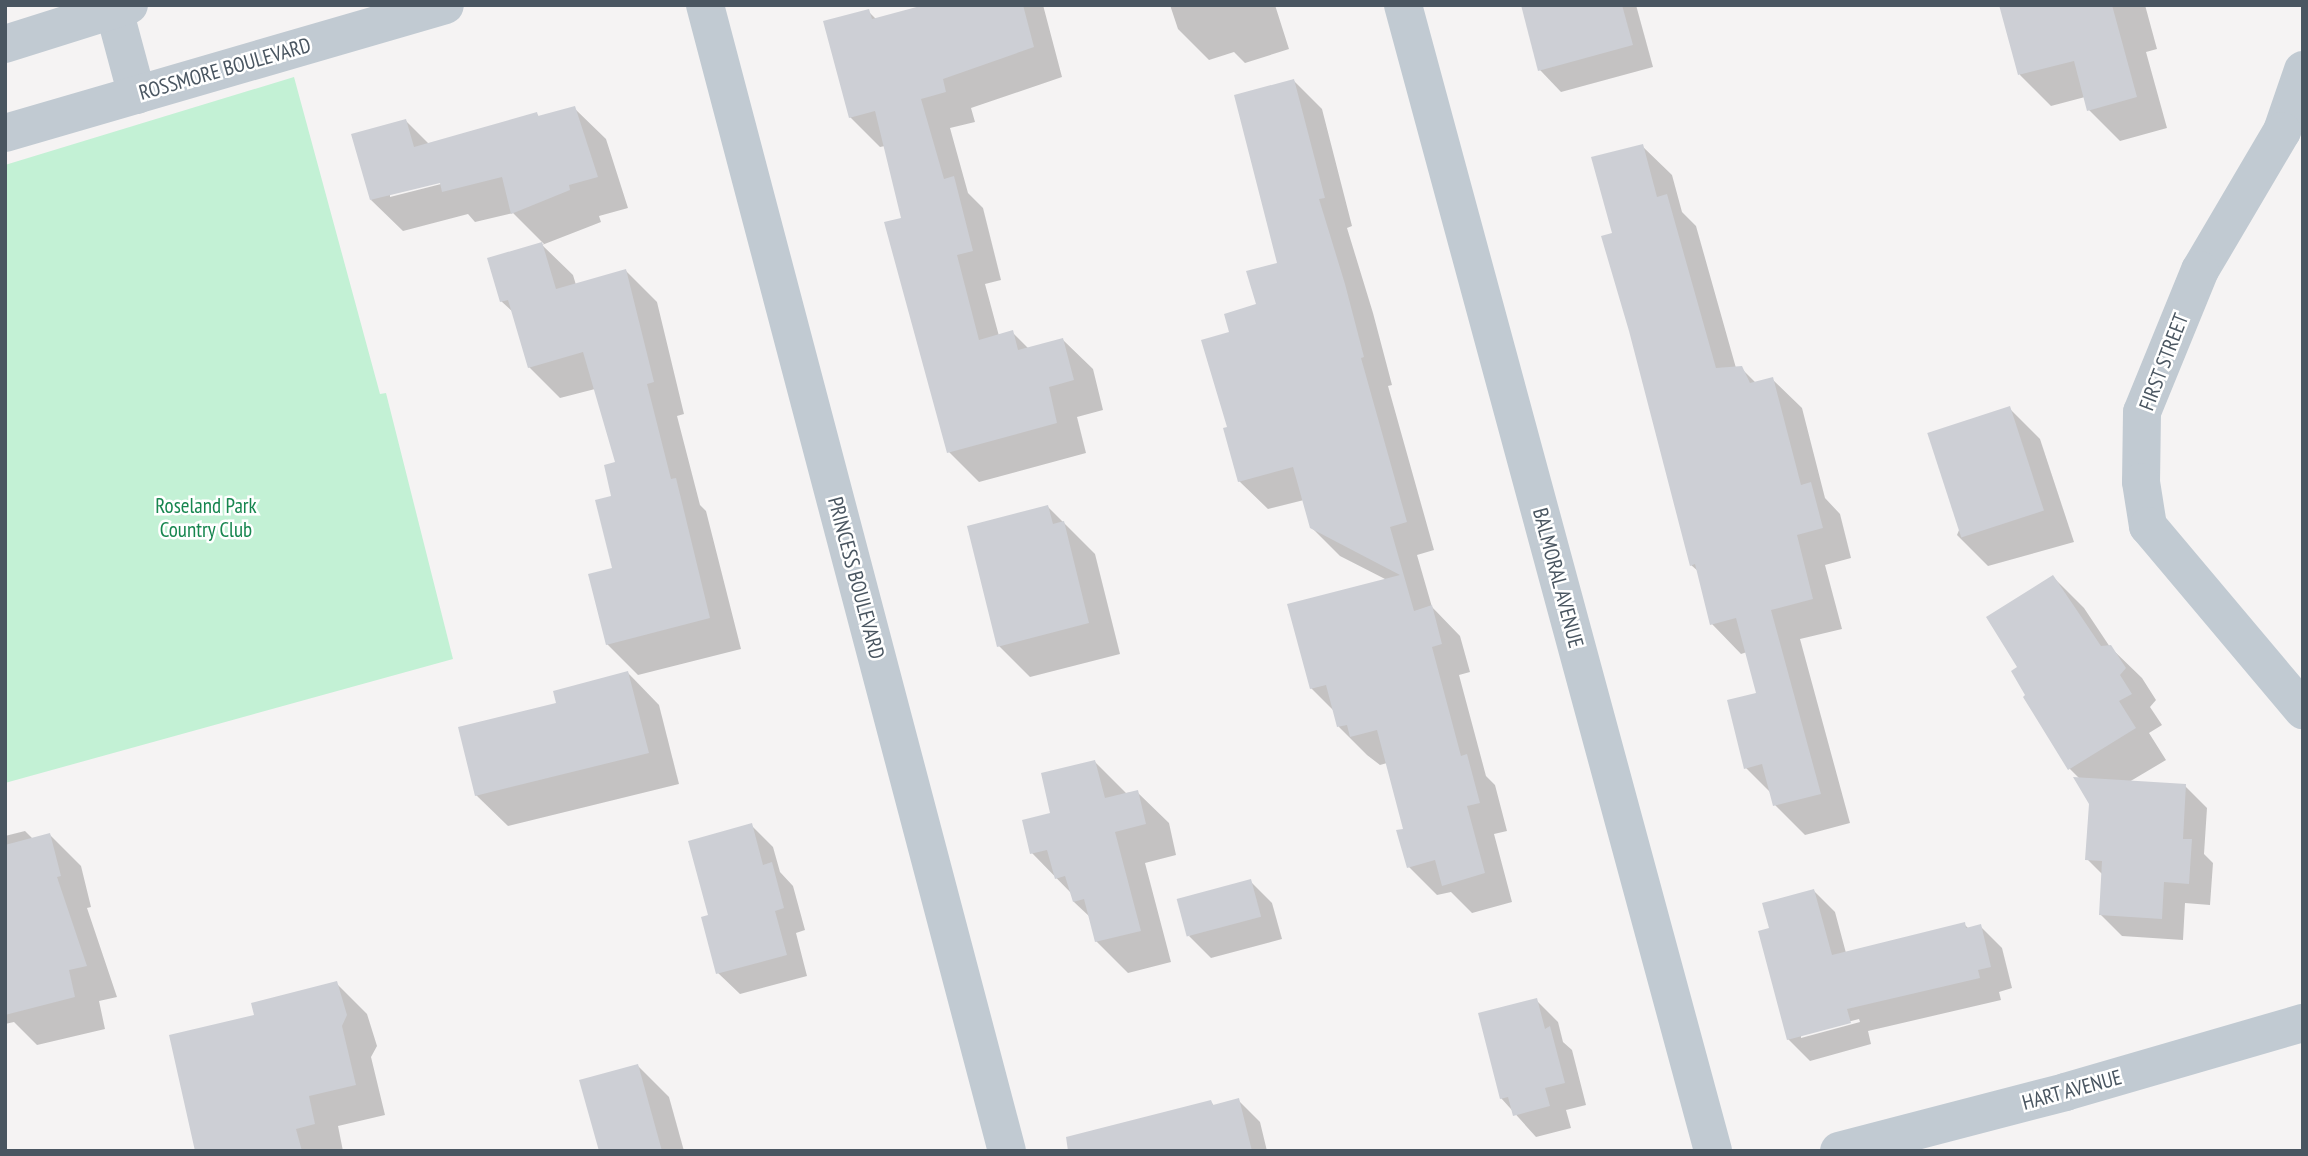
<!DOCTYPE html>
<style>
body{margin:0}
#map{position:relative;width:2308px;height:1156px;overflow:hidden;background:#f5f3f3;font-family:"PT Sans Narrow",sans-serif}
div>[style]{position:absolute}
.green>*{inset:0;background:#c3f1d5}
.shadow>*{inset:0;background:#0003}
.building>*{inset:0;background:#cdcfd5;transform-origin:0 0}
.minor>*{height:38px;margin:-19px;padding:0 19px;transform-origin:19px;border-radius:19px;background:#c1cad2}
span{translate:-50% -50%;white-space:nowrap;text-align:center;line-height:1.15;-webkit-text-stroke:5px #fff;paint-order:stroke}
.street-label{font-size:21px;color:#4a5661}
.park-label{font-size:21px;color:#17864f}
.frame{position:absolute;inset:0;border:7px solid #4a5661;pointer-events:none}
</style>
<div id="map">
<div class="green">
<div style="clip-path:polygon(294px 77px,380px 394px,386px 393px,453px 659px,5px 783px,5px 165px)"></div>
</div>
<div class="shadow">
<div style="clip-path:polygon(931px 5px,1043px 5px,1062px 77px,971px 108px,975px 122px,950px 128px,968px 193px,983px 208px,1001px 280px,985px 284px,999px 336px,1012px 332px,1029px 349px,1063px 340px,1093px 369px,1103px 410px,1077px 417px,1086px 453px,979px 482px,949px 452px,903px 219px,885px 146px,880px 147px,850px 117px,868px 11px,877px 20px)"></div>
<div style="clip-path:polygon(1170px 5px,1275px 5px,1289px 49px,1245px 63px,1234px 52px,1209px 60px,1178px 29px)"></div>
<div style="clip-path:polygon(1531px 5px,1636px 5px,1653px 67px,1561px 92px,1540px 70px)"></div>
<div style="clip-path:polygon(2011px 5px,2145px 5px,2157px 49px,2146px 52px,2167px 128px,2120px 141px,2089px 110px,2085px 97px,2051px 106px,2020px 75px)"></div>
<div style="clip-path:polygon(1294px 81px,1322px 109px,1352px 226px,1347px 228px,1373px 313px,1392px 385px,1388px 386px,1434px 550px,1417px 555px,1432px 607px,1460px 636px,1470px 672px,1459px 675px,1486px 776px,1495px 785px,1507px 831px,1494px 834px,1512px 902px,1472px 913px,1451px 892px,1437px 895px,1409px 867px,1405px 830px,1387px 763px,1380px 765px,1367px 755px,1339px 727px,1335px 712px,1311px 688px,1387px 580px,1340px 556px,1311px 527px,1304px 500px,1268px 509px,1239px 481px,1229px 428px,1231px 333px,1259px 305px,1279px 264px)"></div>
<div style="clip-path:polygon(evenodd,574px 108px,606px 139px,628px 208px,599px 216px,601px 222px,542px 245px,573px 275px,576px 285px,626px 271px,657px 302px,684px 414px,677px 416px,700px 505px,706px 511px,741px 649px,638px 675px,607px 644px,614px 569px,613px 497px,617px 463px,595px 389px,560px 398px,529px 367px,514px 313px,501px 301px,489px 259px,544px 244px,513px 213px,475px 222px,468px 214px,403px 231px,371px 200px,406px 121px,429px 144px,537px 114px,540px 118px,574px 108px,448px 179px,449px 182px,390px 197px,390px 194px,448px 179px)"></div>
<div style="clip-path:polygon(1642px 146px,1672px 175px,1682px 212px,1696px 226px,1736px 368px,1741px 368px,1756px 383px,1772px 379px,1802px 408px,1825px 498px,1840px 514px,1851px 558px,1825px 565px,1842px 629px,1800px 639px,1850px 823px,1805px 835px,1775px 805px,1772px 794px,1746px 768px,1758px 694px,1747px 652px,1741px 654px,1712px 624px,1699px 572px,1691px 565px,1614px 234px)"></div>
<div style="clip-path:polygon(2009px 408px,2040px 439px,2074px 542px,1988px 566px,1957px 535px)"></div>
<div style="clip-path:polygon(1048px 507px,1095px 554px,1120px 654px,1030px 677px,999px 646px)"></div>
<div style="clip-path:polygon(2053px 577px,2084px 608px,2110px 647px,2142px 678px,2156px 700px,2150px 707px,2162px 725px,2149px 733px,2166px 760px,2129px 782px,2185px 786px,2207px 808px,2204px 854px,2213px 863px,2210px 905px,2185px 903px,2183px 940px,2122px 936px,2101px 915px,2103px 875px,2087px 859px,2091px 803px,2080px 779px,2069px 768px,2028px 695px,2019px 668px)"></div>
<div style="clip-path:polygon(628px 673px,659px 705px,679px 784px,508px 826px,476px 795px,558px 704px)"></div>
<div style="clip-path:polygon(1095px 762px,1126px 793px,1137px 792px,1169px 823px,1176px 855px,1145px 863px,1171px 962px,1128px 973px,1096px 941px,1091px 918px,1074px 902px,1072px 894px,1032px 853px,1052px 814px)"></div>
<div style="clip-path:polygon(751px 825px,773px 847px,780px 872px,793px 886px,805px 930px,796px 933px,807px 976px,740px 994px,718px 973px,710px 916px)"></div>
<div style="clip-path:polygon(25px 831px,33px 839px,50px 835px,81px 866px,91px 907px,87px 908px,117px 997px,99px 1001px,105px 1029px,37px 1045px,14px 1022px,5px 1024px,5px 836px)"></div>
<div style="clip-path:polygon(1250px 881px,1272px 903px,1282px 939px,1211px 958px,1189px 936px)"></div>
<div style="clip-path:polygon(evenodd,1814px 891px,1835px 912px,1846px 953px,1964px 924px,1969px 929px,1980px 926px,2002px 948px,2012px 988px,1999px 992px,2001px 1000px,1868px 1031px,1871px 1044px,1810px 1061px,1788px 1039px,1771px 930px,1814px 891px,1859px 1019px,1860px 1022px,1801px 1038px,1801px 1034px,1859px 1019px)"></div>
<div style="clip-path:polygon(336px 983px,367px 1014px,377px 1046px,371px 1057px,385px 1115px,338px 1126px,343px 1151px,210px 1151px,256px 1017px)"></div>
<div style="clip-path:polygon(1536px 1000px,1558px 1022px,1563px 1042px,1572px 1050px,1586px 1105px,1566px 1110px,1571px 1128px,1536px 1137px,1501px 1098px)"></div>
<div style="clip-path:polygon(638px 1066px,669px 1097px,684px 1151px,601px 1151px)"></div>
<div style="clip-path:polygon(1238px 1100px,1260px 1122px,1267px 1151px,1113px 1151px,1211px 1102px,1215px 1107px)"></div>
</div>
<div class="building">
<div style="clip-path:polygon(924px 5px,1023px 5px,1034px 47px,943px 79px,946px 92px,921px 99px,944px 179px,954px 176px,973px 251px,957px 255px,979px 340px,1013px 330px,1018px 350px,1063px 338px,1074px 380px,1049px 387px,1057px 423px,947px 453px,884px 222px,901px 218px,875px 111px,849px 118px,823px 21px,869px 9px,872px 19px)"></div>
<div style="clip-path:polygon(1521px 5px,1622px 5px,1633px 45px,1538px 71px)"></div>
<div style="clip-path:polygon(1999px 5px,2112px 5px,2137px 97px,2087px 111px,2074px 61px,2018px 75px)"></div>
<div style="clip-path:polygon(1294px 79px,1325px 198px,1319px 199px,1345px 284px,1364px 357px,1361px 358px,1407px 522px,1390px 527px,1414px 611px,1432px 605px,1442px 644px,1432px 647px,1461px 756px,1467px 754px,1480px 803px,1467px 806px,1485px 873px,1442px 886px,1435px 860px,1407px 868px,1396px 830px,1403px 829px,1377px 730px,1350px 737px,1347px 725px,1337px 727px,1326px 685px,1310px 689px,1287px 604px,1400px 575px,1310px 528px,1293px 467px,1238px 482px,1223px 428px,1227px 427px,1201px 340px,1229px 332px,1224px 314px,1256px 304px,1246px 271px,1277px 263px,1234px 95px)"></div>
<div style="clip-path:polygon(575px 106px,598px 177px,569px 185px,570px 190px,511px 214px,502px 177px,442px 192px,440px 183px,370px 200px,351px 134px,406px 119px,414px 147px,537px 112px,538px 116px)"></div>
<div style="clip-path:polygon(1643px 144px,1657px 197px,1667px 194px,1716px 368px,1742px 366px,1750px 383px,1773px 377px,1801px 485px,1811px 482px,1823px 528px,1797px 535px,1813px 599px,1771px 610px,1821px 794px,1773px 806px,1762px 764px,1744px 769px,1727px 700px,1756px 693px,1736px 618px,1710px 625px,1695px 564px,1690px 566px,1629px 331px,1601px 236px,1612px 233px,1591px 157px)"></div>
<div style="clip-path:polygon(542px 242px,556px 289px,626px 269px,654px 382px,647px 384px,671px 479px,676px 478px,710px 618px,606px 645px,588px 574px,612px 568px,595px 500px,611px 496px,604px 465px,615px 462px,583px 352px,528px 368px,508px 300px,500px 302px,487px 258px)"></div>
<div style="left:2010px;top:406px;width:110px;height:87px;rotate:72deg"></div>
<div style="clip-path:polygon(1048px 505px,1053px 524px,1064px 521px,1089px 623px,997px 647px,967px 526px)"></div>
<div style="clip-path:polygon(2053px 575px,2101px 646px,2111px 645px,2126px 668px,2120px 675px,2132px 694px,2119px 701px,2136px 728px,2068px 770px,2023px 697px,2025px 695px,2011px 671px,2017px 667px,1986px 617px)"></div>
<div style="clip-path:polygon(628px 671px,649px 753px,475px 796px,458px 727px,556px 703px,553px 691px)"></div>
<div style="clip-path:polygon(1095px 760px,1105px 798px,1138px 790px,1146px 824px,1115px 832px,1141px 931px,1095px 942px,1084px 899px,1073px 902px,1065px 876px,1055px 879px,1047px 850px,1030px 854px,1022px 820px,1050px 813px,1041px 773px)"></div>
<div style="clip-path:polygon(2073px 777px,2186px 784px,2183px 839px,2192px 839px,2189px 884px,2164px 882px,2162px 919px,2099px 915px,2102px 861px,2085px 860px,2089px 804px)"></div>
<div style="clip-path:polygon(752px 823px,763px 865px,772px 862px,784px 908px,775px 911px,787px 955px,716px 974px,701px 917px,708px 915px,688px 841px)"></div>
<div style="clip-path:polygon(50px 833px,61px 876px,57px 877px,87px 966px,69px 970px,75px 997px,5px 1015px,5px 845px)"></div>
<div style="left:1251px;top:879px;width:39px;height:77px;rotate:75deg"></div>
<div style="clip-path:polygon(1814px 889px,1832px 955px,1965px 922px,1966px 928px,1981px 924px,1991px 967px,1978px 970px,1980px 978px,1847px 1009px,1851px 1023px,1787px 1040px,1758px 931px,1769px 928px,1762px 903px)"></div>
<div style="clip-path:polygon(337px 981px,347px 1015px,342px 1026px,356px 1085px,309px 1096px,315px 1124px,296px 1129px,302px 1151px,195px 1151px,169px 1035px,254px 1015px,251px 1003px)"></div>
<div style="clip-path:polygon(1537px 998px,1545px 1029px,1550px 1026px,1565px 1083px,1545px 1088px,1550px 1106px,1513px 1116px,1508px 1097px,1500px 1099px,1478px 1013px)"></div>
<div style="clip-path:polygon(638px 1064px,662px 1151px,599px 1151px,579px 1080px)"></div>
<div style="clip-path:polygon(1239px 1098px,1252px 1151px,1068px 1151px,1066px 1137px,1211px 1100px,1213px 1105px)"></div>
</div>
<div class="minor">
<div style="left:705px;top:5px;width:1185px;rotate:75.24deg"></div>
<div style="left:1403px;top:5px;width:1187px;rotate:74.86deg"></div>
<div style="left:114px;top:10px;width:88px;rotate:74.9deg"></div>
<div style="left:5px;top:44px;width:130px;rotate:-17.5deg"></div>
<div style="left:2303px;top:70px;width:65px;rotate:109deg"></div>
<div style="left:2282px;top:131px;width:161px;rotate:120.5deg"></div>
<div style="left:2200px;top:270px;width:153px;rotate:112.2deg"></div>
<div style="left:2142px;top:412px;width:70px;rotate:90.8deg"></div>
<div style="left:2141px;top:482px;width:45px;rotate:81deg"></div>
<div style="left:2148px;top:526px;width:241px;rotate:49.9deg"></div>
<div style="left:5px;top:133px;width:458px;rotate:-16.2deg"></div>
<div style="left:1839px;top:1151px;width:234px;rotate:-14.6deg"></div>
<div style="left:2065px;top:1092px;width:248px;rotate:-16.2deg"></div>
</div>
<div class="street-label">
<span style="left:225px;top:69px;rotate:-16deg">ROSSMORE BOULEVARD</span>
<span style="left:2164px;top:362px;rotate:-69deg">FIRST STREET</span>
<span style="left:856px;top:578px;rotate:75deg">PRINCESS BOULEVARD</span>
<span style="left:1558px;top:578px;rotate:75deg">BALMORAL AVENUE</span>
<span style="left:2072px;top:1090px;rotate:-15deg">HART AVENUE</span>
</div>
<div class="park-label">
<span style="left:206px;top:518px">Roseland Park<br>Country Club</span>
</div>
<div class="frame"></div>
</div>
